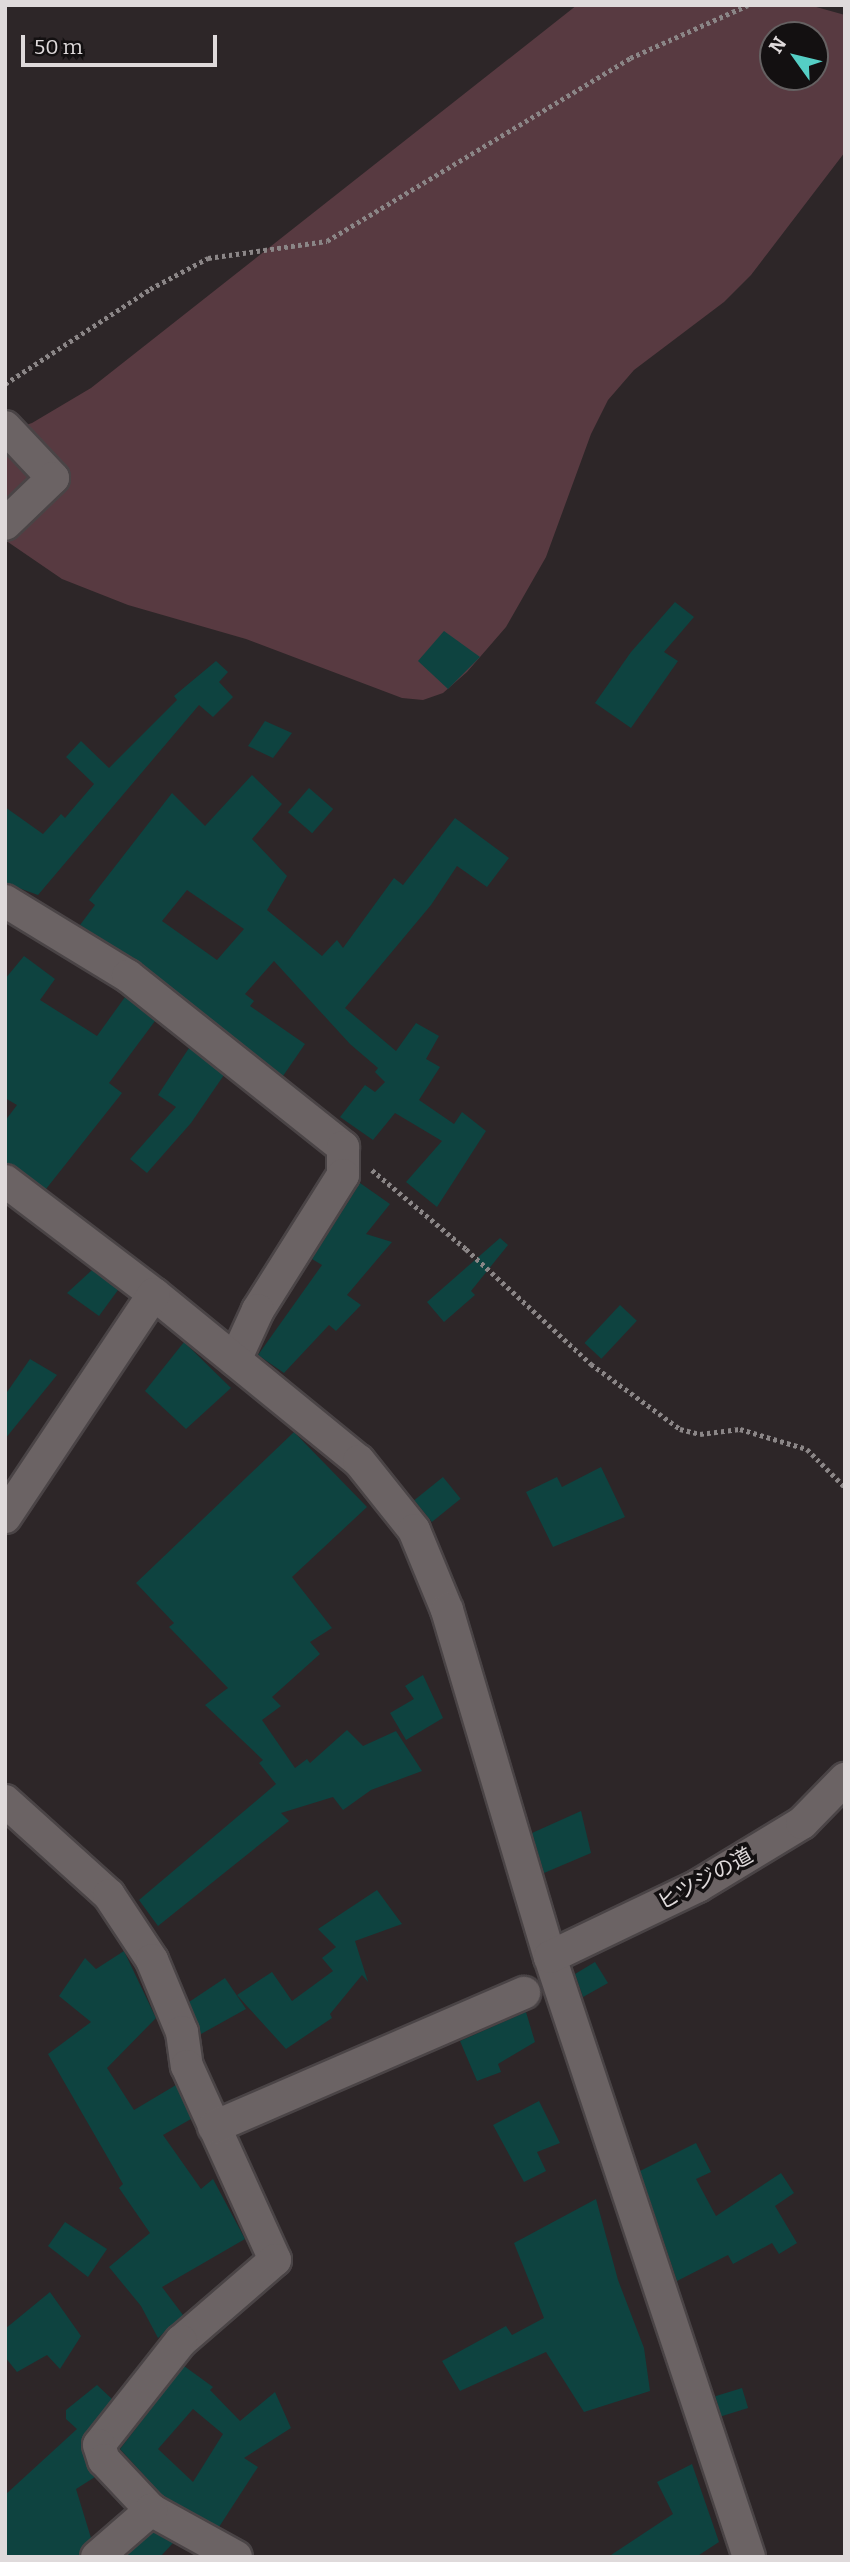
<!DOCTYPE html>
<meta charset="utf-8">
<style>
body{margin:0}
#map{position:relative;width:850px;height:2562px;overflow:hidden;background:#2d2628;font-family:Bitter,"Noto Sans JP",serif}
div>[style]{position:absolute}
.green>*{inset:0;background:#583a41}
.building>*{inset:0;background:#0e4340;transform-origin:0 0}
.path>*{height:4.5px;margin-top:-2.25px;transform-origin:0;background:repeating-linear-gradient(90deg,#8b8687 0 3.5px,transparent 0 7px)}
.roads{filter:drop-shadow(2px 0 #4a4446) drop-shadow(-2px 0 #4a4446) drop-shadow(0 2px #4a4446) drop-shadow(0 -2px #4a4446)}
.minor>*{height:32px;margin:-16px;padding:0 16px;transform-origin:16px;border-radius:16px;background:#6b6364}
span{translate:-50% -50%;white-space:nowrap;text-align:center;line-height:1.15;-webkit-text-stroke:7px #131011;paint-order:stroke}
.street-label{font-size:21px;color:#dfdadb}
.frame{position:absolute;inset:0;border:7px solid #dfdadb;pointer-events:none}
.north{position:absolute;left:759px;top:21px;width:70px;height:70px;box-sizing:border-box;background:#131011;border:2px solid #656162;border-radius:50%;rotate:304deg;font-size:19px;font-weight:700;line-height:28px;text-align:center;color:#dfdadb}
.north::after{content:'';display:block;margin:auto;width:24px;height:32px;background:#55cec5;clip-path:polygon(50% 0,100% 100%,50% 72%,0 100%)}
.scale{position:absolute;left:21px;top:35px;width:196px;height:32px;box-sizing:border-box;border:4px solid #dfdadb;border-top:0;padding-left:9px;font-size:21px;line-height:24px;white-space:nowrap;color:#dfdadb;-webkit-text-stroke:5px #131011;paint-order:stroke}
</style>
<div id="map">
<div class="green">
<div style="clip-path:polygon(evenodd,577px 5px,809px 5px,845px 15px,845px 152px,751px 275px,724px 302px,634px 370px,608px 400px,591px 434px,546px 557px,506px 627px,467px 672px,443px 693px,423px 700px,402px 698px,246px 639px,128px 605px,62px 579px,5px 540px,5px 432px,32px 423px,91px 388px,577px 5px,773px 35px,815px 35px,815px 77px,773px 77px,773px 35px)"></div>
</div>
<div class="building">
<div style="clip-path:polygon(675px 602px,694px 617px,664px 652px,678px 661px,631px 728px,595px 703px,631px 652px)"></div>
<div style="clip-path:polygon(444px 631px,480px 657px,448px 689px,418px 661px)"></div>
<div style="clip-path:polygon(216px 661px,228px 672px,219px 682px,233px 697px,213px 717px,199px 705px,38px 895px,5px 883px,5px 807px,43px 834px,61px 814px,65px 818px,94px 784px,66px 757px,81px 741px,109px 768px,177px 700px,174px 696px)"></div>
<div style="clip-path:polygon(265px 721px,292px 733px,273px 758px,248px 746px)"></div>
<div style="clip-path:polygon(evenodd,252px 775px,282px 804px,252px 839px,287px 876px,267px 910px,322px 956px,337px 940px,343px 948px,394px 878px,403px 885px,455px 818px,509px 858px,487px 887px,457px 866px,431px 905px,345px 1008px,396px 1051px,416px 1023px,439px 1036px,426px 1059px,440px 1067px,419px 1100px,454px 1124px,462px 1112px,486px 1131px,437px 1207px,406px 1182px,442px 1141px,395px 1113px,373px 1140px,340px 1117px,365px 1085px,375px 1092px,385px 1082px,375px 1072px,378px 1068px,350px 1044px,274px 961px,245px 994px,254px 1001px,250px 1006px,305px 1044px,283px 1076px,139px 962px,80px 925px,95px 905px,89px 900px,172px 793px,205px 826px,252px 775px,187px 890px,244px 929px,217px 960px,162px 921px,187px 890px)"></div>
<div style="left:309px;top:788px;width:32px;height:32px;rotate:41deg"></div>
<div style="clip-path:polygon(24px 956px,55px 979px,40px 1000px,97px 1036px,125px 997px,155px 1021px,109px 1083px,122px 1093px,46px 1189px,5px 1163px,5px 1121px,17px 1105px,5px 1098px,5px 979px)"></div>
<div style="clip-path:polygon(189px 1048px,224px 1075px,191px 1123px,147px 1173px,130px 1159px,176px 1107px,158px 1095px)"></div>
<div style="clip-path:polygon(360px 1183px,390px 1204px,366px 1234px,392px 1242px,347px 1295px,361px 1305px,336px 1331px,329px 1325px,284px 1373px,258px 1355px,322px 1265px,312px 1259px)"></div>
<div style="clip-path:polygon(500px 1238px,508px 1245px,471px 1291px,475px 1295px,444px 1322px,427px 1302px)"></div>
<div style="clip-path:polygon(92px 1270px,118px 1290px,99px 1316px,67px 1293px)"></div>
<div style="left:620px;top:1305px;width:23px;height:52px;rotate:43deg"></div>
<div style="clip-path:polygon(184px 1342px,231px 1388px,186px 1429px,145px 1391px)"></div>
<div style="clip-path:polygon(30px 1359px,57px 1375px,5px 1439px,5px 1395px)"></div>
<div style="clip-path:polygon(294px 1432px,367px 1507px,292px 1577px,332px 1628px,310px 1642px,320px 1654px,272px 1697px,281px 1706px,262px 1720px,295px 1768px,307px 1759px,310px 1763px,347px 1730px,363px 1746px,396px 1731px,422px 1771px,371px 1790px,343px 1810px,333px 1797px,281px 1813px,289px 1821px,158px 1926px,139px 1900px,276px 1784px,259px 1763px,263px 1760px,205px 1705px,228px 1688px,169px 1627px,174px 1623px,136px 1583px)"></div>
<div style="clip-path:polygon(601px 1467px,625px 1517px,553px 1547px,526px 1492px,557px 1477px,562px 1487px)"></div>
<div style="left:443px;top:1477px;width:28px;height:37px;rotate:51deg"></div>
<div style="clip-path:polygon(423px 1675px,443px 1718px,406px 1740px,390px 1713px,414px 1699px,405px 1686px)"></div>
<div style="clip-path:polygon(581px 1811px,591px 1853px,544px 1873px,532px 1833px)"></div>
<div style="clip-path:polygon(377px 1890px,402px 1924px,355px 1941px,368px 1982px,362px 1975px,330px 2014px,332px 2018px,286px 2049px,237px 1995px,272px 1972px,292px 2001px,333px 1971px,322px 1958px,336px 1947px,318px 1929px)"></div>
<div style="clip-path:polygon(124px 1951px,156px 2018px,107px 2068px,134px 2110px,176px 2085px,191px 2119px,163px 2135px,201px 2189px,213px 2179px,245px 2239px,162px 2287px,183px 2315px,158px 2338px,141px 2306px,109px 2267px,150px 2233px,119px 2188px,123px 2184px,48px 2054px,91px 2022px,59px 1996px,85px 1958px,96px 1969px)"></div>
<div style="clip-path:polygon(595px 1962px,608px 1983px,583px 1997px,575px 1974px)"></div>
<div style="clip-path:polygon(225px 1978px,246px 2009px,201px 2034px,189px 2002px)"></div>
<div style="clip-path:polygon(526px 2012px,535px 2042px,498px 2064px,501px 2072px,477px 2081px,460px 2041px)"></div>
<div style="clip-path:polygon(539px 2101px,560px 2143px,537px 2152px,546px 2171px,524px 2182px,493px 2125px)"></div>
<div style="clip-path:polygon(696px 2143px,711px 2172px,696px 2179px,716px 2216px,781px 2173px,794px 2193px,775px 2206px,797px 2243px,779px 2254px,772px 2243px,733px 2264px,728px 2255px,677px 2281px,640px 2171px)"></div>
<div style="clip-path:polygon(596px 2199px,618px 2280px,644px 2348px,650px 2391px,584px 2412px,546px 2352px,460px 2391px,442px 2361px,506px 2326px,512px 2335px,544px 2318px,514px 2243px)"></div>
<div style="clip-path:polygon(65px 2222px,107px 2249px,88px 2277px,48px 2246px)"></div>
<div style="clip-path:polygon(50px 2292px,81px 2336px,60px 2369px,47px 2355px,17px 2372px,5px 2357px,5px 2329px)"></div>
<div style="clip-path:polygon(evenodd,184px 2366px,213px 2387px,210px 2390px,240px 2421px,275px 2392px,291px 2428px,244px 2458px,258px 2467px,219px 2527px,162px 2495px,120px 2449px,184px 2366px,193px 2409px,223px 2434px,193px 2482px,158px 2449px,193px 2409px)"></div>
<div style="clip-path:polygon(97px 2385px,112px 2399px,81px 2441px,87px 2466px,95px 2477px,76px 2489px,91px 2538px,79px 2557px,5px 2557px,5px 2495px,77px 2429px,66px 2419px,66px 2410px)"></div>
<div style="left:742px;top:2388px;width:21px;height:28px;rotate:73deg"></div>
<div style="clip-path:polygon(692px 2464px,719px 2542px,696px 2557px,608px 2557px,673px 2514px,657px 2482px)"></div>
<div style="clip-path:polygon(153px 2532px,173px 2543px,160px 2557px,125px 2557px)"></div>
</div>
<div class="path">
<div style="left:5px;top:384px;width:173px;rotate:-33.2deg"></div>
<div style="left:150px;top:289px;width:66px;rotate:-28.1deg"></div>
<div style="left:208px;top:258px;width:120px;rotate:-8.1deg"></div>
<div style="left:327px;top:241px;width:354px;rotate:-31.1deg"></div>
<div style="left:630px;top:58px;width:129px;rotate:-24.2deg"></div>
<div style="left:372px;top:1170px;width:123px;rotate:40deg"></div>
<div style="left:466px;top:1249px;width:170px;rotate:42.6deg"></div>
<div style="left:591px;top:1364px;width:110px;rotate:36.1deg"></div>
<div style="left:680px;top:1429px;width:21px;rotate:14deg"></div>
<div style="left:700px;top:1434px;width:40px;rotate:-7.1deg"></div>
<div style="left:740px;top:1429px;width:70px;rotate:16.6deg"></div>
<div style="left:807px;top:1449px;width:54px;rotate:45deg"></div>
</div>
<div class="roads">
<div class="minor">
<div style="left:5px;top:427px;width:70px;rotate:46.7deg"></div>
<div style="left:53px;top:478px;width:66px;rotate:136.2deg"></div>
<div style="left:5px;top:901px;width:144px;rotate:31.4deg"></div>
<div style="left:128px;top:976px;width:275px;rotate:38.5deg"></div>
<div style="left:343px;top:1147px;width:28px;rotate:90deg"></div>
<div style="left:343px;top:1175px;width:160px;rotate:122.2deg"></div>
<div style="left:258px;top:1310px;width:55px;rotate:114.7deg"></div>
<div style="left:5px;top:1181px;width:187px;rotate:37.2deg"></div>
<div style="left:154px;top:1294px;width:264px;rotate:39.2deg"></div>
<div style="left:359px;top:1461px;width:88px;rotate:51.4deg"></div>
<div style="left:414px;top:1530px;width:87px;rotate:67.6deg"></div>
<div style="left:447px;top:1610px;width:362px;rotate:73.5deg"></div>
<div style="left:550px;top:1957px;width:632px;rotate:71.65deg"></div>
<div style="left:5px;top:1517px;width:268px;rotate:-56.3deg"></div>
<div style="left:5px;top:1801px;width:140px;rotate:42.1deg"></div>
<div style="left:109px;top:1895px;width:78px;rotate:56.5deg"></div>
<div style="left:152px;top:1960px;width:78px;rotate:67.4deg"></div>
<div style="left:182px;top:2032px;width:34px;rotate:82deg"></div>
<div style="left:187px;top:2066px;width:213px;rotate:65.6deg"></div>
<div style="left:275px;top:2260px;width:124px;rotate:139.2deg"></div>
<div style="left:181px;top:2341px;width:132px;rotate:128.3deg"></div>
<div style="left:99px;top:2445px;width:16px;rotate:72deg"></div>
<div style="left:104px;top:2460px;width:69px;rotate:46.8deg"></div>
<div style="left:151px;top:2510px;width:97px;rotate:28.9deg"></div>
<div style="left:550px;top:1957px;width:164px;rotate:-25.6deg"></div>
<div style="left:698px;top:1886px;width:122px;rotate:-31.2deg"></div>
<div style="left:802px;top:1823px;width:62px;rotate:-45.7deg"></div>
<div style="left:214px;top:2127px;width:338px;rotate:-23.4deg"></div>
<div style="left:97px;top:2557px;width:72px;rotate:-41deg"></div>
</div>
</div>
<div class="street-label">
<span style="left:705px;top:1879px;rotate:-29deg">ヒツジの道</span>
</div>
<div class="frame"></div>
<div class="north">N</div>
<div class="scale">50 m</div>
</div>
